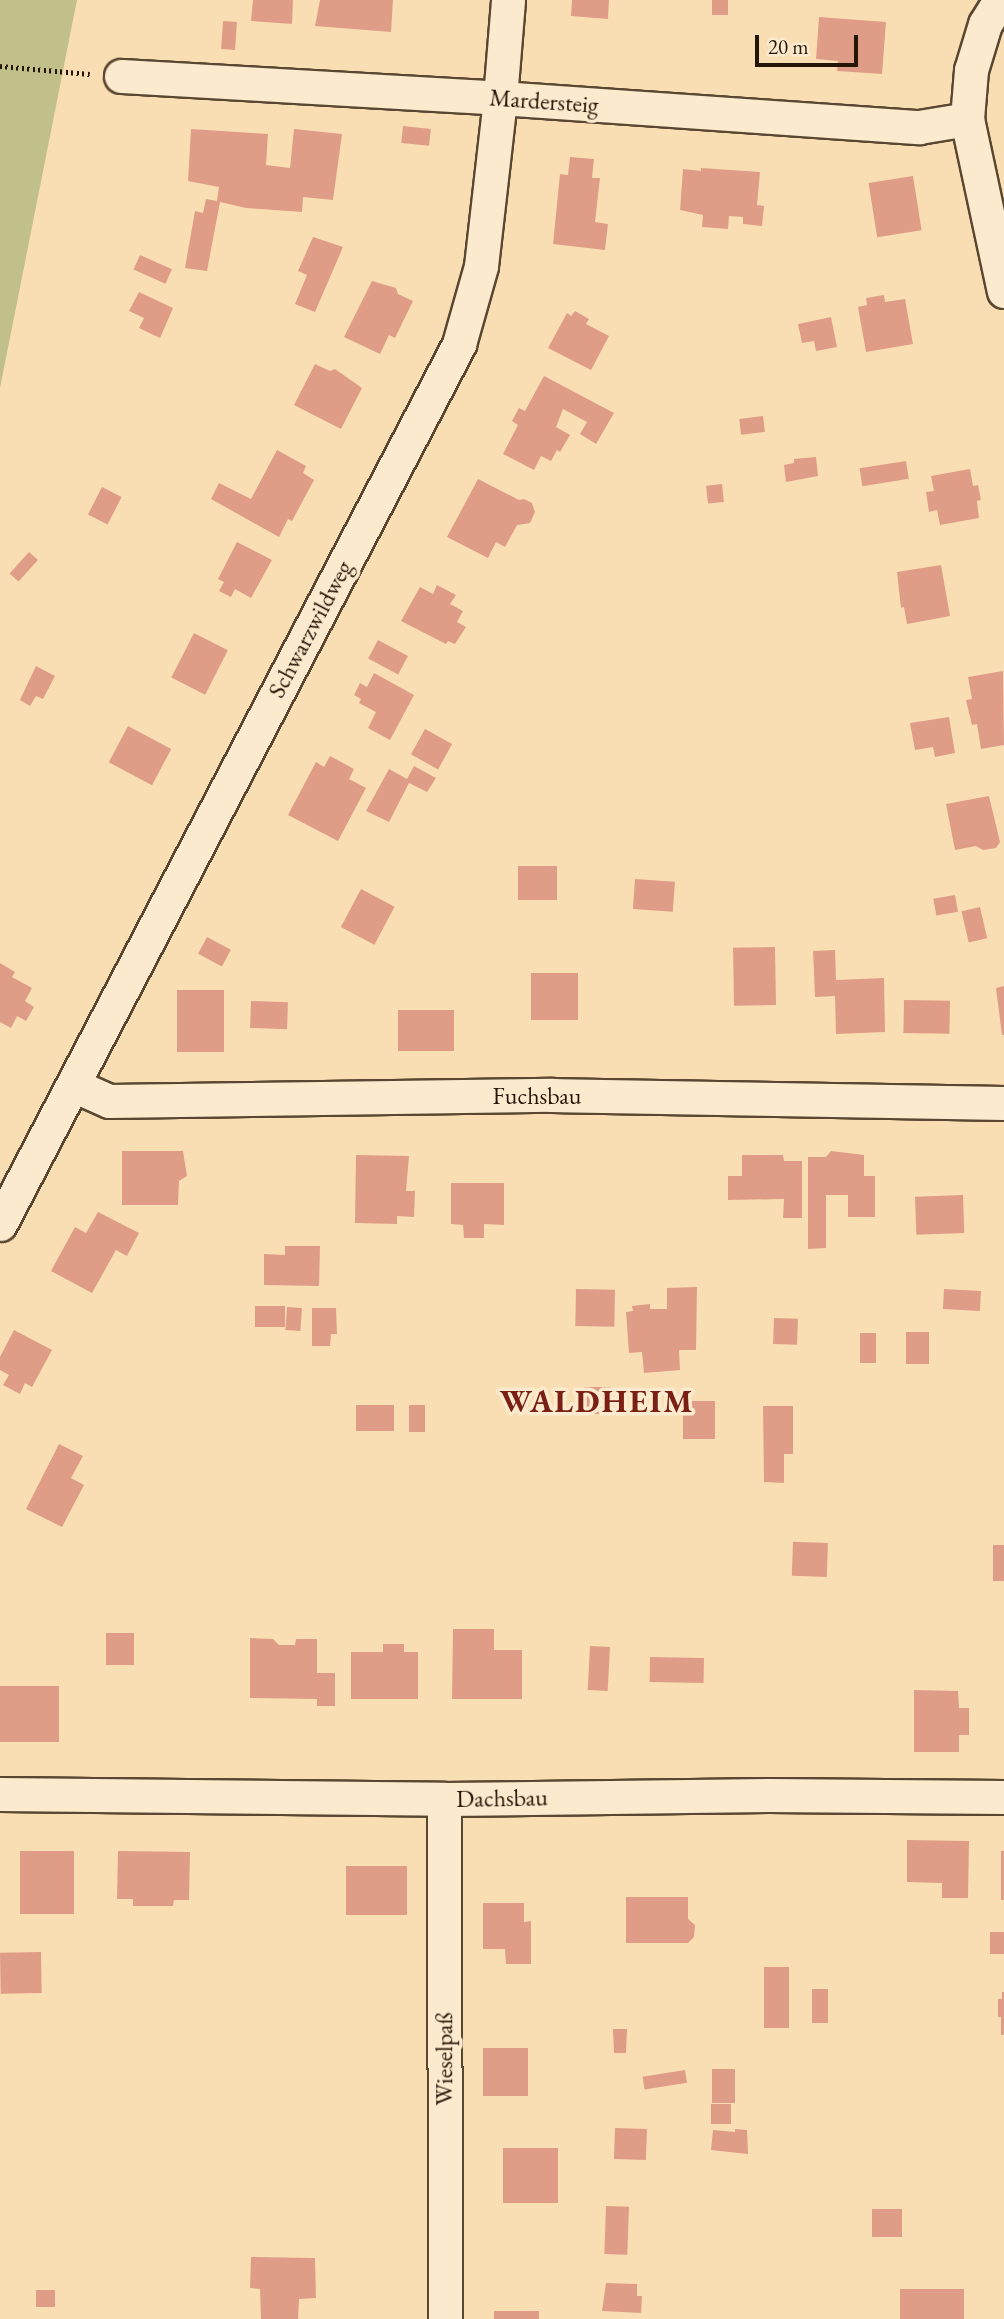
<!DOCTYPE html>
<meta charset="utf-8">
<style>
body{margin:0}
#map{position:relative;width:1004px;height:2319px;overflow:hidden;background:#fadeb3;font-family:"EB Garamond",serif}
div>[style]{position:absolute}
.green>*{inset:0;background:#c1c08a}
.building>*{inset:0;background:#df9d87;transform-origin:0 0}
.path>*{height:4.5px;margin-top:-2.25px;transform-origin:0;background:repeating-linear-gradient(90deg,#251506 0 2px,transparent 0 5.5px)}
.roads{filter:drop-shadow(2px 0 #5a4731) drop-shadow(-2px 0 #5a4731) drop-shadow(0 2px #5a4731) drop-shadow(0 -2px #5a4731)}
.street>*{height:33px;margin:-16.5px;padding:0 16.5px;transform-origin:16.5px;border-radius:16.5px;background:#fceace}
span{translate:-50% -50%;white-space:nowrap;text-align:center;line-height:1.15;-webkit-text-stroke:7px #fceace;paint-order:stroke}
.street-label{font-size:24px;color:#251506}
.district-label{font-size:32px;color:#7a1f14;font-weight:700;letter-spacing:2px}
.scale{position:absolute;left:755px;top:35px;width:103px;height:32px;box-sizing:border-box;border:4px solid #251506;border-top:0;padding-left:9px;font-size:21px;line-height:24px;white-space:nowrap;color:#251506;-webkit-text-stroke:5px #fceace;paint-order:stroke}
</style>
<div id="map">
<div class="green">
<div style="clip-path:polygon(0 0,77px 0,0 388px)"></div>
</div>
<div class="building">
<div style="clip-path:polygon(253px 0,293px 0,292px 24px,251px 21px)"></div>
<div style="clip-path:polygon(320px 0,393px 0,391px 32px,315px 26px)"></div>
<div style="clip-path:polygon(572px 0,609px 0,608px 19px,571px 16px)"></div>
<div style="left:712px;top:0;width:16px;height:15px"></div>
<div style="clip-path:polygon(819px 17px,886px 22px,882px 74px,837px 71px,838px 61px,816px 59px)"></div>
<div style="left:223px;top:21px;width:14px;height:28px;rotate:4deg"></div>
<div style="left:403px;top:126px;width:28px;height:17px;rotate:6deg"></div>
<div style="clip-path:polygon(191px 129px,268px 134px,266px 165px,290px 168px,294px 129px,342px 134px,333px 200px,303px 197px,302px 212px,246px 208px,220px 202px,207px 271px,185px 268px,195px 211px,203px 213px,206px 199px,217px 201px,219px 187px,188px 181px)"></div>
<div style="clip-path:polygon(570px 157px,594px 159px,592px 178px,600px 178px,595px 222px,608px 224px,605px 250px,553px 244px,560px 174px,568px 175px)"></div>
<div style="clip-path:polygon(701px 168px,760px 172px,757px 205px,764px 206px,762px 226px,743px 224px,743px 217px,729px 216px,728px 229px,702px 227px,703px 215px,680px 210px,683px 169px,701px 171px)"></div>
<div style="left:913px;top:176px;width:55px;height:45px;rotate:81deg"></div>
<div style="clip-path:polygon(313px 237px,343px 247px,315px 312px,295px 304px,307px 275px,298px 271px)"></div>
<div style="left:140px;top:255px;width:35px;height:16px;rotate:24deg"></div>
<div style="clip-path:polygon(372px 281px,396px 288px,398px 294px,413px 301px,395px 338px,389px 335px,380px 354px,344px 337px)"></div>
<div style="clip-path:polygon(139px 292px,173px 308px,160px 338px,139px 328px,144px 318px,129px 311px)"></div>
<div style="clip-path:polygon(884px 295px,885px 302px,905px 299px,913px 344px,866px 352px,858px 307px,867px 305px,866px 298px)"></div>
<div style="clip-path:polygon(575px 311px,589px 319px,586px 324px,609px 336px,591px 370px,548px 348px,567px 313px,571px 316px)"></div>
<div style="clip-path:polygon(831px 317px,837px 347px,816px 351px,814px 341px,802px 343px,798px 324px)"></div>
<div style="clip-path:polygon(315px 364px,330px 371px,335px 369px,362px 388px,341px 429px,294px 405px)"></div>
<div style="clip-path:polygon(544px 376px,614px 413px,596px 444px,580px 434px,587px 422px,563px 409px,556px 427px,570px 435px,560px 452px,557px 450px,551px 461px,541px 456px,534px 470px,503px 454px,518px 425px,512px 421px,519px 408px,525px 411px)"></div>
<div style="left:763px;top:416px;width:16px;height:24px;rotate:83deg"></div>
<div style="clip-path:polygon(277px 450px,306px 466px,303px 473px,314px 480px,292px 521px,288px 519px,279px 537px,211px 499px,219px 483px,251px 499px)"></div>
<div style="clip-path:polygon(816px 457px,818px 476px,786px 482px,784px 465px,794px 463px,794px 459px)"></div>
<div style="left:906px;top:461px;width:18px;height:47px;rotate:81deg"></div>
<div style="clip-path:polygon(970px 469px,973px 486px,978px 485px,981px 500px,977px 501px,979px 518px,940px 525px,937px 510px,929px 512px,926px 492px,934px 491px,931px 476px)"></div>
<div style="clip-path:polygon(478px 479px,519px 500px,524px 499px,532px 503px,535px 512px,530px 523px,517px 525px,505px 547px,496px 542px,488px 558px,447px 537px)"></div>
<div style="left:722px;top:484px;width:18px;height:16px;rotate:84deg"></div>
<div style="left:102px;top:487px;width:22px;height:31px;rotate:27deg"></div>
<div style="clip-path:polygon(237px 542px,272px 560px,251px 598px,235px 589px,231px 597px,219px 591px,224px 582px,218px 579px)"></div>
<div style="left:29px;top:552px;width:12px;height:29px;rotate:42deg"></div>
<div style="clip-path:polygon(941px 565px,950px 616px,907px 624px,904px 607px,901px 608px,897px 572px)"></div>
<div style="clip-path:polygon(437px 585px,456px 595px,450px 604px,463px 611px,457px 622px,466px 627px,455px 644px,448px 641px,446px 644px,401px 621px,420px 587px,433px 594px)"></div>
<div style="left:194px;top:633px;width:38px;height:50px;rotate:27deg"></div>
<div style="left:378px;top:640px;width:34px;height:21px;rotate:28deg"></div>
<div style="clip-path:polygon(36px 666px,55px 676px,43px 699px,36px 696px,30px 706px,20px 700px)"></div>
<div style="clip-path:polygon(1003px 671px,1004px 745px,981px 749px,977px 724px,972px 725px,966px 700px,972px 699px,968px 677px)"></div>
<div style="clip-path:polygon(374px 673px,414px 695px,390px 740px,368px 728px,376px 712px,359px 703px,361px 699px,354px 695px,360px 683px,367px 687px)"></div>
<div style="clip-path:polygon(949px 717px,955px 753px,935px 757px,933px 747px,915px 750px,910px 723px)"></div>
<div style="left:128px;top:726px;width:49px;height:41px;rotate:28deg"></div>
<div style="left:425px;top:729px;width:31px;height:29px;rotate:29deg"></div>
<div style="clip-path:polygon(330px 756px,354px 769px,349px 779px,366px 788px,338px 841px,288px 815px,316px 762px,324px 767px)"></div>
<div style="clip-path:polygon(414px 766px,436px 778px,427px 792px,409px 783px,389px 822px,366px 811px,389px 769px,407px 779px)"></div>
<div style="clip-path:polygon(989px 796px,1000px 842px,996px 848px,983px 850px,976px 846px,955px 850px,946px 804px)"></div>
<div style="left:518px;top:866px;width:39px;height:34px"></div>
<div style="left:635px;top:879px;width:40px;height:30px;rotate:4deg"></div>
<div style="left:361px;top:889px;width:38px;height:43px;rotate:28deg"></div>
<div style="left:955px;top:895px;width:17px;height:22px;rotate:80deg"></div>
<div style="left:980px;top:907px;width:32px;height:19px;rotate:77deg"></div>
<div style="left:207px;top:937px;width:27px;height:19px;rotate:28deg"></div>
<div style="left:775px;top:947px;width:58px;height:42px;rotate:89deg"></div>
<div style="clip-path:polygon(835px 950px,836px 980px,884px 978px,885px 1032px,836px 1034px,835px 996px,815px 997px,813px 951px)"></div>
<div style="clip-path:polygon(0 963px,15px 972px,12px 977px,32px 988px,25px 1001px,34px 1007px,26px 1021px,17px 1016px,11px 1028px,0 1022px)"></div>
<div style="left:531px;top:973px;width:47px;height:47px"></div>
<div style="clip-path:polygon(1004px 986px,1004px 1035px,1002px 1035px,996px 988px)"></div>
<div style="left:177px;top:990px;width:47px;height:62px"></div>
<div style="left:904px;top:1000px;width:46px;height:33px;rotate:1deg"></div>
<div style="left:251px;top:1001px;width:37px;height:27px;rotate:2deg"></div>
<div style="left:398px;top:1010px;width:56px;height:41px"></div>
<div style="clip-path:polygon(122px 1151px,183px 1151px,187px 1176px,179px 1181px,178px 1205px,122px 1205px)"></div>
<div style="clip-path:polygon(831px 1151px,864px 1155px,864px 1176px,875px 1176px,875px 1217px,848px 1217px,848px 1195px,826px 1195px,826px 1248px,808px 1249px,808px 1157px,826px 1157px)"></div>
<div style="clip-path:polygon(356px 1155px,409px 1156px,406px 1191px,415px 1191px,414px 1217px,397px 1216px,397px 1224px,355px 1223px)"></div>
<div style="clip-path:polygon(742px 1155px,783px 1155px,784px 1161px,802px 1161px,802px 1218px,783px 1218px,784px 1199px,728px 1200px,728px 1176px,742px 1176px)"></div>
<div style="clip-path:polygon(451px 1183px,504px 1183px,504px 1225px,484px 1224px,484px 1238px,464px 1238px,463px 1225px,451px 1224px)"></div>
<div style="left:963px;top:1195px;width:38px;height:48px;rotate:88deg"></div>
<div style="clip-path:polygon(98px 1212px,139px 1233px,127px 1256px,116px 1250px,92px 1293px,51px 1271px,75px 1227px,86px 1233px)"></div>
<div style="clip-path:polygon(285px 1246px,320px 1246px,319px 1286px,264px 1285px,264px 1254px,285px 1255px)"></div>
<div style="clip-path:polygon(697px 1287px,696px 1350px,679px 1350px,680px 1370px,644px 1373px,642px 1352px,629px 1353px,626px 1312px,633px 1311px,632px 1306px,650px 1304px,650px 1309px,667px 1309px,667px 1288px)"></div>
<div style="left:576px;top:1289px;width:39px;height:37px;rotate:1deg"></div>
<div style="left:944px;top:1289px;width:37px;height:20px;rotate:3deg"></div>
<div style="left:255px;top:1306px;width:30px;height:21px"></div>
<div style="left:287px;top:1307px;width:15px;height:23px;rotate:4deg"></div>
<div style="clip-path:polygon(312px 1308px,336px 1308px,337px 1334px,331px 1334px,330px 1346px,312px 1346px)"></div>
<div style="left:774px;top:1318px;width:24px;height:26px;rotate:2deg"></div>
<div style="clip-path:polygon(14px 1330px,52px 1350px,32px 1387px,25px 1383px,20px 1394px,3px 1385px,9px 1375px,0 1370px,0 1357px)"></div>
<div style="left:906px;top:1332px;width:23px;height:32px"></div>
<div style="left:860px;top:1333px;width:16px;height:30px"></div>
<div style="left:584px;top:1387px;width:27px;height:27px"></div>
<div style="left:683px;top:1401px;width:32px;height:38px"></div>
<div style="left:356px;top:1405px;width:38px;height:26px"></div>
<div style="left:409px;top:1405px;width:16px;height:27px"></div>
<div style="clip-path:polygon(763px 1406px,793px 1406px,793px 1454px,784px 1454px,784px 1483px,764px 1482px)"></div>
<div style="clip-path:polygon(59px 1444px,83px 1456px,71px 1478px,84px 1485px,62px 1527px,26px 1509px)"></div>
<div style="left:828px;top:1543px;width:34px;height:35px;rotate:92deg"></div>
<div style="left:993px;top:1545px;width:11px;height:36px"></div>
<div style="clip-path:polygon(453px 1629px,494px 1629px,494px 1650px,522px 1650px,522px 1699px,452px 1699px)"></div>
<div style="left:106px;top:1633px;width:28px;height:32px"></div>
<div style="clip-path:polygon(250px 1638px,273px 1639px,279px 1645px,295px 1645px,296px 1639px,317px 1639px,317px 1673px,335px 1673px,335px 1706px,317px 1706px,317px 1699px,250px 1698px)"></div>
<div style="clip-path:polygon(383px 1644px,404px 1644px,404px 1652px,418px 1652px,418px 1699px,351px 1699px,351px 1652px,383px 1652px)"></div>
<div style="left:590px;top:1646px;width:20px;height:44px;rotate:3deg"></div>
<div style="left:650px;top:1657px;width:54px;height:25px;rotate:1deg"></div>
<div style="left:0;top:1686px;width:59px;height:56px"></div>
<div style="clip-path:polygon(914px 1690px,958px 1691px,959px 1708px,969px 1708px,969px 1735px,959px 1735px,959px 1752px,914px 1752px)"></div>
<div style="clip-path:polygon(907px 1840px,969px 1841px,968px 1898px,942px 1898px,942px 1883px,907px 1882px)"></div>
<div style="left:20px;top:1851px;width:54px;height:63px"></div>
<div style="clip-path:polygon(118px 1851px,190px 1852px,189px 1900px,174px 1900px,173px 1906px,133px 1906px,133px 1899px,117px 1899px)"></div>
<div style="left:1001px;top:1851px;width:3px;height:49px"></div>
<div style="left:346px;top:1866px;width:61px;height:49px"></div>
<div style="clip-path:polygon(626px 1897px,688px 1897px,688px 1919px,695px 1925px,694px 1937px,688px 1943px,626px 1943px)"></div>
<div style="clip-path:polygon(483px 1903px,524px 1903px,524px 1922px,531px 1921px,531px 1964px,506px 1964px,505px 1949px,483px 1949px)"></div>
<div style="left:1004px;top:1932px;width:22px;height:14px;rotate:90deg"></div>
<div style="left:41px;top:1952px;width:41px;height:41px;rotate:89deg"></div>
<div style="left:764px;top:1967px;width:25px;height:61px"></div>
<div style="left:812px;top:1989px;width:16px;height:34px"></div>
<div style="clip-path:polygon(1002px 1992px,1004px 1992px,1004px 2035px,1001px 2035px,1001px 2017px,998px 2017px,998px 1999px,1002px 1999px)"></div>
<div style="clip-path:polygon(613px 2029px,627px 2029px,626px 2053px,614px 2053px)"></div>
<div style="left:483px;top:2048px;width:45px;height:48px"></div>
<div style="left:712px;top:2069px;width:23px;height:34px"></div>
<div style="left:685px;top:2070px;width:13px;height:43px;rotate:81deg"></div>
<div style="left:711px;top:2104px;width:20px;height:20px"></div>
<div style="left:615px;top:2128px;width:32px;height:31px;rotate:2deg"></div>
<div style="clip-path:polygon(735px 2129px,747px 2130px,748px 2154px,711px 2150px,713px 2130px,735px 2132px)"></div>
<div style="left:503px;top:2148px;width:55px;height:55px"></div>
<div style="left:606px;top:2206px;width:23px;height:48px;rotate:2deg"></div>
<div style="left:872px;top:2209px;width:30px;height:28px"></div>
<div style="clip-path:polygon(251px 2257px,315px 2258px,316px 2298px,299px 2299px,298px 2319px,261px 2319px,260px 2289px,250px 2288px)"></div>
<div style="clip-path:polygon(606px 2283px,637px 2284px,637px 2296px,642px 2296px,641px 2313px,602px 2311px)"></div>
<div style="left:900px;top:2289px;width:64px;height:30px"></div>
<div style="left:36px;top:2290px;width:19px;height:17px"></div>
<div style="left:494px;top:2311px;width:45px;height:8px"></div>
</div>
<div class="path">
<div style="left:0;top:66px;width:90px;rotate:5.1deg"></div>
</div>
<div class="roads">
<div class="street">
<div style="left:1000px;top:0;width:28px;rotate:122deg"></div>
<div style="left:985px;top:24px;width:48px;rotate:106.9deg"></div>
<div style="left:971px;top:70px;width:49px;rotate:94.7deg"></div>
<div style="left:967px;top:119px;width:176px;rotate:77.9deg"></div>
<div style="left:121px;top:76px;width:380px;rotate:3.3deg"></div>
<div style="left:500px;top:98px;width:420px;rotate:4deg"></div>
<div style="left:919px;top:127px;width:49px;rotate:-9.5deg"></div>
<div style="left:73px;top:1085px;width:39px;rotate:24deg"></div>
<div style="left:109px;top:1101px;width:443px;rotate:-0.8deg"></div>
<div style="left:552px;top:1095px;width:452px;rotate:1deg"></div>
<div style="left:0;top:1224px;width:993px;rotate:-62.45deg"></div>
<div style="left:459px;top:344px;width:81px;rotate:-74.2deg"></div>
<div style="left:481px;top:266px;width:169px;rotate:-83.5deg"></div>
<div style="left:500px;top:98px;width:98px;rotate:-85.3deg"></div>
<div style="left:0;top:1794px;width:444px;rotate:0.6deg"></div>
<div style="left:444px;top:1799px;width:324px;rotate:-0.7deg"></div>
<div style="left:768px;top:1795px;width:236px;rotate:0.5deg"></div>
<div style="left:444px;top:1799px;width:520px;rotate:89.89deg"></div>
</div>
</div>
<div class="street-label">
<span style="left:544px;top:101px;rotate:4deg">Mardersteig</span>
<span style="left:310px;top:629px;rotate:-62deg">Schwarzwildweg</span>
<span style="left:537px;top:1096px">Fuchsbau</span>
<span style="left:502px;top:1798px;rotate:-1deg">Dachsbau</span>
<span style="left:444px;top:2059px;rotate:-90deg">Wieselpaß</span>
</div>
<div class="district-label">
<span style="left:597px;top:1401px">WALDHEIM</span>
</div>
<div class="scale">20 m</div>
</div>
